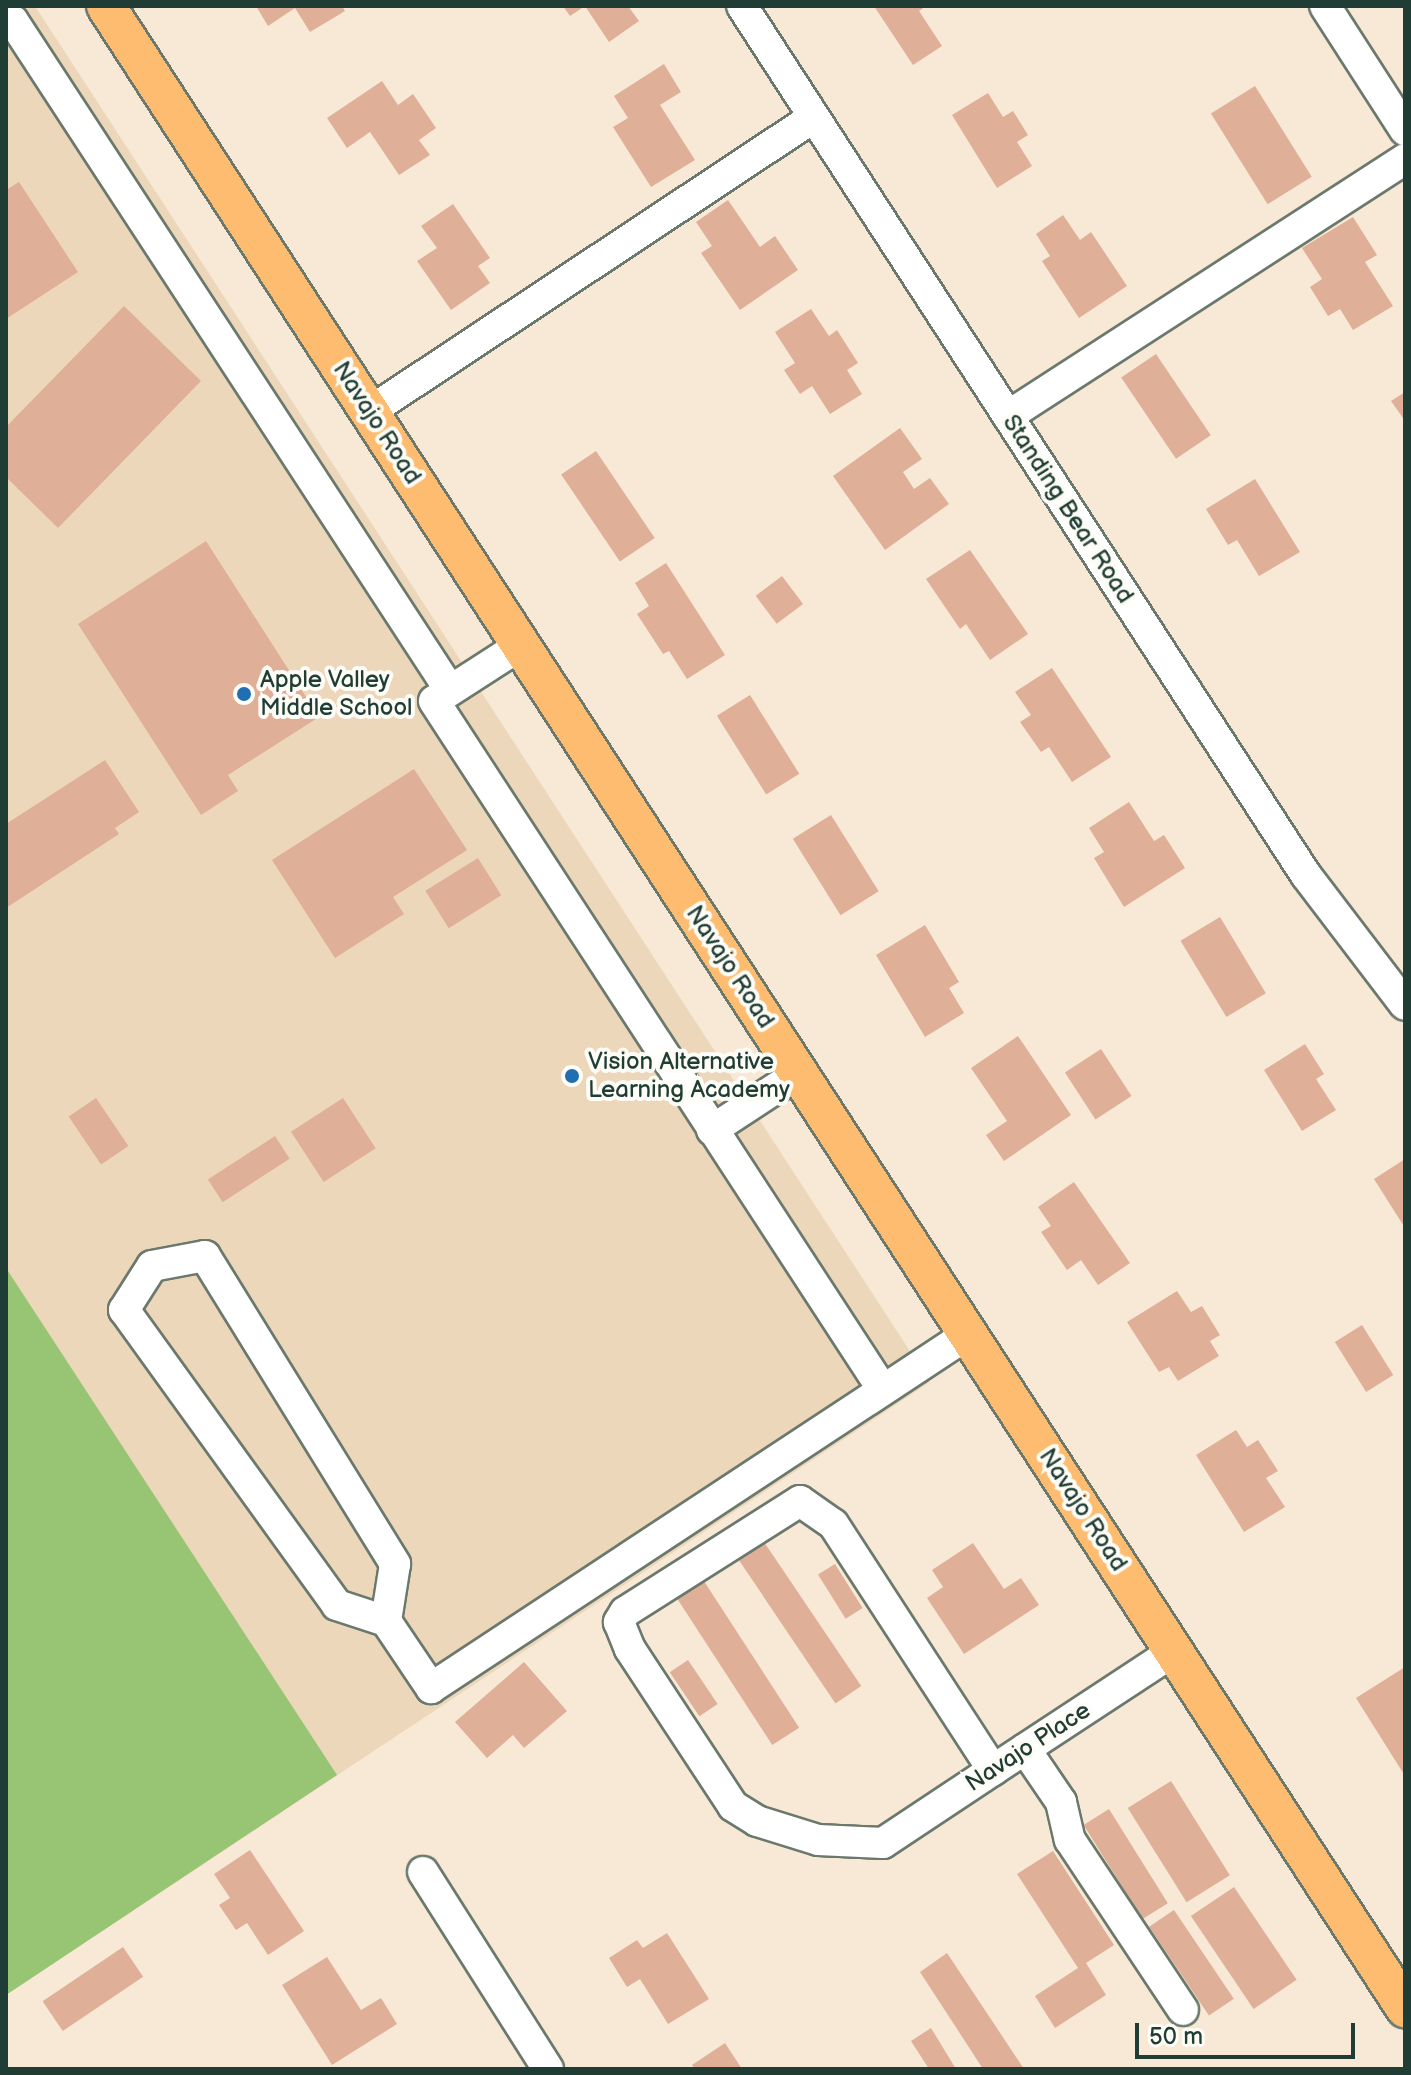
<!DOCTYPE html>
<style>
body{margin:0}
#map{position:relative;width:1411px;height:2075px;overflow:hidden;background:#f8e9d6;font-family:"Balsamiq Sans",sans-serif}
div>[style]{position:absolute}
.built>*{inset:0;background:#ecd7ba}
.green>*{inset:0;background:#97c573}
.building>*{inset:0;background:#dfaf98;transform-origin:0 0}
.roads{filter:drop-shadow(2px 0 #6b796d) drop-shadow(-2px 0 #6b796d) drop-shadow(0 2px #6b796d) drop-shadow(0 -2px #6b796d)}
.minor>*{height:30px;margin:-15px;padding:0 15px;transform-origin:15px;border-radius:15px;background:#fff}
.major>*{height:38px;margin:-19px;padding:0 19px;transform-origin:19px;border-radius:19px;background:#febc70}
.dots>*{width:22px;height:22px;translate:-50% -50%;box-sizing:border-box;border:4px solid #fdfcf7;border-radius:50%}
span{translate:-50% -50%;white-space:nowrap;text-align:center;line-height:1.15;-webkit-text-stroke:8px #fdfcf7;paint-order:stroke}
.street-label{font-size:24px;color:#1f3d34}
.poi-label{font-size:24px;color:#1f3d34}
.left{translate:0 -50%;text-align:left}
.frame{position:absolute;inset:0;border:8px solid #1f3d34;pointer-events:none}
.scale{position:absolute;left:1135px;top:2023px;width:220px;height:36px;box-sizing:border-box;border:4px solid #1f3d34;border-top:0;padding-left:10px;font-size:24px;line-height:28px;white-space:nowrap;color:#1f3d34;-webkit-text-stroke:6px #fdfcf7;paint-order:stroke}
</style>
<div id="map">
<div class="built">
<div style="clip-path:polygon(6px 6px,35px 6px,930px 1382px,6px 1995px)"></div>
</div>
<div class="green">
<div style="clip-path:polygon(6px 1268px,337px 1775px,6px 1995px)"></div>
</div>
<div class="building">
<div style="clip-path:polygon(256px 6px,342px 6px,345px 11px,310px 32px,295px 8px,268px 26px)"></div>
<div style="clip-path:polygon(563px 6px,628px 6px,639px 21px,609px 42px,585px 6px,570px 16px)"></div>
<div style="clip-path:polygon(874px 6px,926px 6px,919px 11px,942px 46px,913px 65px)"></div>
<div style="clip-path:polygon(664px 64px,681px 92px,660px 105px,695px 160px,651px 187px,613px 127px,628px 118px,614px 96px)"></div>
<div style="clip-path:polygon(382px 81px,398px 105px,413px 94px,436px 128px,419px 140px,430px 155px,399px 175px,370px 132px,347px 148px,327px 118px)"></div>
<div style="left:1255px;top:86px;width:107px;height:52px;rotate:58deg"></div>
<div style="clip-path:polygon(988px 93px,1003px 117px,1013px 111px,1028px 135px,1017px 142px,1032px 166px,997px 188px,952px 115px)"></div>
<div style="clip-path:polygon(19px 182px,78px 272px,6px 319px,6px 190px)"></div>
<div style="clip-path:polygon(728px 200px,760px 247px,775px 236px,798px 270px,740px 310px,701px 253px,712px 246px,696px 222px)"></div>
<div style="clip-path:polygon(453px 204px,490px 258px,478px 266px,490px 283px,451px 310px,417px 261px,437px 248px,421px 226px)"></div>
<div style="clip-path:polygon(1063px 215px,1080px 240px,1091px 232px,1127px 286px,1079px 318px,1042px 261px,1050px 256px,1036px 234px)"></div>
<div style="clip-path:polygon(1353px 217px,1377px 255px,1365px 262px,1393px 306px,1353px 330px,1340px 309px,1328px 316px,1310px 287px,1322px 279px,1302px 248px)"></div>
<div style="clip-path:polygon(124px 306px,201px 381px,58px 528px,6px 477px,6px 427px)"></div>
<div style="clip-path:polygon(811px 309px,829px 336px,837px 330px,858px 363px,847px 370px,862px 394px,830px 414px,812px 386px,800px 394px,784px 370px,795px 363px,775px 332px)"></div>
<div style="left:1156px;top:354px;width:98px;height:42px;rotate:56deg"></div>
<div style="clip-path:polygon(1405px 392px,1405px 421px,1391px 401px)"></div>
<div style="clip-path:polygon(900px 428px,922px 459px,903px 472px,914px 489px,930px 478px,949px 504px,885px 550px,833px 476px)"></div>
<div style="left:596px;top:451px;width:105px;height:42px;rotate:56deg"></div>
<div style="clip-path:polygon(1255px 479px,1300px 552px,1259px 576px,1237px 540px,1228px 545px,1206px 509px)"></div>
<div style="clip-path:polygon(206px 541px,319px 717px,228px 775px,238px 791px,201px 815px,78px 624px)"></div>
<div style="clip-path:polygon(970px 550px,1028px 634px,990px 660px,966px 624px,960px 629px,926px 579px)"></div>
<div style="clip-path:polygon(666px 563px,725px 655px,687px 679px,669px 651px,663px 654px,637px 614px,649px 606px,635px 583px)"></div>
<div style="left:782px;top:576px;width:35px;height:33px;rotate:53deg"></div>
<div style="clip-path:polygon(1052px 668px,1111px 757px,1072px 782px,1049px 747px,1041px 752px,1020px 722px,1031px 715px,1015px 692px)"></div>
<div style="left:750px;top:695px;width:93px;height:39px;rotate:58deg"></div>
<div style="clip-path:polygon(105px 760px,139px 812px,115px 828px,119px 834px,6px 908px,6px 824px)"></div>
<div style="clip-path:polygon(414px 769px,467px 850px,393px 897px,404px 914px,335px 958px,272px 860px)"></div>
<div style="clip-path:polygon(1129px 802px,1154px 841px,1164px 835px,1185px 868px,1124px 907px,1094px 858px,1104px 852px,1089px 828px)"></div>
<div style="left:831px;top:815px;width:90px;height:45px;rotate:58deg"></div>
<div style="left:478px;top:858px;width:44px;height:62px;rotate:58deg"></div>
<div style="left:1220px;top:917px;width:89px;height:46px;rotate:59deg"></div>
<div style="clip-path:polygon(925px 925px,959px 982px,949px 988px,964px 1013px,925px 1037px,876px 955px)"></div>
<div style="clip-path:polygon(1018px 1036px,1071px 1115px,1004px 1161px,986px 1135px,1007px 1121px,971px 1068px)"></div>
<div style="clip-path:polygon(1305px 1044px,1324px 1074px,1316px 1079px,1336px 1110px,1302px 1131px,1264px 1070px)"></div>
<div style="left:1101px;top:1049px;width:56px;height:43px;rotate:57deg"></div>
<div style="left:96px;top:1098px;width:58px;height:33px;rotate:56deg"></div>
<div style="left:343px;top:1098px;width:60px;height:62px;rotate:57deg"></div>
<div style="left:275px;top:1136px;width:27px;height:80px;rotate:57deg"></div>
<div style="clip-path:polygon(1405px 1159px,1405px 1228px,1374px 1179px)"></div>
<div style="clip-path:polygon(1074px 1182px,1130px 1263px,1098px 1285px,1081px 1260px,1067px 1270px,1041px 1232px,1051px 1226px,1038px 1207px)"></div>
<div style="clip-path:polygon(1177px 1291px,1191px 1312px,1202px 1306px,1220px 1335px,1210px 1341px,1219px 1356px,1178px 1381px,1169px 1367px,1159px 1372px,1127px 1322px)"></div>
<div style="left:1362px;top:1325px;width:59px;height:32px;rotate:58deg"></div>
<div style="clip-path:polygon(1236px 1430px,1247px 1447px,1258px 1440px,1278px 1471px,1266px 1478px,1285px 1507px,1244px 1532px,1196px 1455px)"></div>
<div style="left:760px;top:1536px;width:181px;height:31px;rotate:56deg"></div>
<div style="clip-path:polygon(973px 1543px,1004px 1589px,1021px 1578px,1039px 1605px,964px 1654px,927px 1598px,943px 1587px,932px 1570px)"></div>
<div style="left:835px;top:1564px;width:52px;height:20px;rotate:58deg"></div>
<div style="left:700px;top:1575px;width:182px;height:32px;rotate:57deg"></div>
<div style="left:688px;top:1660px;width:53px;height:22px;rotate:56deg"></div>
<div style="clip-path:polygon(524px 1662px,567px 1711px,524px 1748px,513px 1735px,487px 1758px,455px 1722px)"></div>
<div style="clip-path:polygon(1405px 1667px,1405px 1776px,1356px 1698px)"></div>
<div style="left:1171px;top:1781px;width:111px;height:51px;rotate:58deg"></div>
<div style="left:1109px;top:1809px;width:111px;height:30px;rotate:58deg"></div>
<div style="clip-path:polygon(250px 1850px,304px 1931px,268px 1955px,247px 1923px,236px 1930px,219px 1905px,230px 1898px,214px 1874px)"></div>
<div style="clip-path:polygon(1053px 1851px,1114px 1945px,1086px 1963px,1106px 1995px,1055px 2028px,1035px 1996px,1078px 1968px,1017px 1874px)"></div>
<div style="left:1234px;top:1887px;width:112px;height:52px;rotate:56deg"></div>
<div style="left:1174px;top:1910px;width:107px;height:30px;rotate:56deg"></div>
<div style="clip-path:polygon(667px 1933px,709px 1999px,668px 2024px,640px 1979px,627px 1987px,609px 1958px,637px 1940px,643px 1948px)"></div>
<div style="left:123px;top:1947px;width:36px;height:97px;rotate:56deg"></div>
<div style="clip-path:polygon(947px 1953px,1024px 2069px,983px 2069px,920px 1972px)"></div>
<div style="clip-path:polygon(327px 1957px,361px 2010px,381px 1998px,397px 2024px,332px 2065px,282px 1985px)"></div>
<div style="clip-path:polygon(931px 2028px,956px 2069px,929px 2069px,911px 2041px)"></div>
<div style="clip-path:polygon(725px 2043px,742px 2069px,695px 2069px,692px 2065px)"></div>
</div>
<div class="roads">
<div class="minor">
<div style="left:742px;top:6px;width:1036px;rotate:57.02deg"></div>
<div style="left:1306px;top:875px;width:163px;rotate:52.7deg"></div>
<div style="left:1325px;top:6px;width:148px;rotate:57.2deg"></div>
<div style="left:6px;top:20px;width:7px;rotate:8deg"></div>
<div style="left:13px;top:21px;width:799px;rotate:56.85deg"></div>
<div style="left:369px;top:412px;width:534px;rotate:-33.54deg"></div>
<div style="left:1008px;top:416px;width:473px;rotate:-32.9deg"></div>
<div style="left:521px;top:645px;width:103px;rotate:147.2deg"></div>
<div style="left:434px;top:701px;width:822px;rotate:56.91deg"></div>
<div style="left:712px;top:1130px;width:104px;rotate:-33.2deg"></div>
<div style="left:386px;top:1621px;width:52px;rotate:-161.9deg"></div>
<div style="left:337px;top:1605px;width:364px;rotate:-125.8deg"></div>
<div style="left:124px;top:1310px;width:52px;rotate:-57.5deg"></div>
<div style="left:152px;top:1266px;width:54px;rotate:-10.7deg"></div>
<div style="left:205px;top:1256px;width:362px;rotate:58.3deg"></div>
<div style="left:395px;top:1564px;width:58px;rotate:99deg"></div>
<div style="left:386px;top:1621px;width:81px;rotate:56.1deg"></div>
<div style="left:431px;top:1688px;width:643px;rotate:-33.39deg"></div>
<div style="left:1025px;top:1749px;width:64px;rotate:55.8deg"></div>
<div style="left:1061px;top:1802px;width:39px;rotate:77deg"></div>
<div style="left:1070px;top:1840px;width:204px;rotate:56.4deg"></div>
<div style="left:993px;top:1770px;width:293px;rotate:-123deg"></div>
<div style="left:833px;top:1524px;width:40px;rotate:-145.1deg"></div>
<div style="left:800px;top:1501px;width:207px;rotate:147.6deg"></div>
<div style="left:625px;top:1612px;width:12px;rotate:121deg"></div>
<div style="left:619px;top:1622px;width:29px;rotate:68deg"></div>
<div style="left:630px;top:1649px;width:188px;rotate:56.7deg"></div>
<div style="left:733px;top:1806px;width:28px;rotate:32deg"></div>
<div style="left:757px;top:1821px;width:64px;rotate:17.3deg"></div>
<div style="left:818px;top:1840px;width:65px;rotate:2.6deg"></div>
<div style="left:883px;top:1843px;width:132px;rotate:-33.6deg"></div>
<div style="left:993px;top:1770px;width:217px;rotate:-33.3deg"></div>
<div style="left:423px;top:1872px;width:233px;rotate:57.6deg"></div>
</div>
<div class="major">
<div style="left:106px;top:6px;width:2387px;rotate:57.02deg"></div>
</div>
</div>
<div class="dots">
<div style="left:244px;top:694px;background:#1f6fb2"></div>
<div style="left:572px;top:1076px;background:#1f6fb2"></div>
</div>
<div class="street-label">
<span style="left:377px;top:423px;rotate:57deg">Navajo Road</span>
<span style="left:1068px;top:509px;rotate:57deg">Standing Bear Road</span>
<span style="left:730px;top:967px;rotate:57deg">Navajo Road</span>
<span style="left:1083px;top:1510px;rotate:57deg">Navajo Road</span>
<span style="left:1028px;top:1747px;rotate:-33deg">Navajo Place</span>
</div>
<div class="poi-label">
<span class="left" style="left:260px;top:694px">Apple Valley<br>Middle School</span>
<span class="left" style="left:588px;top:1076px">Vision Alternative<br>Learning Academy</span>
</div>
<div class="frame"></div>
<div class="scale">50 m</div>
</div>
